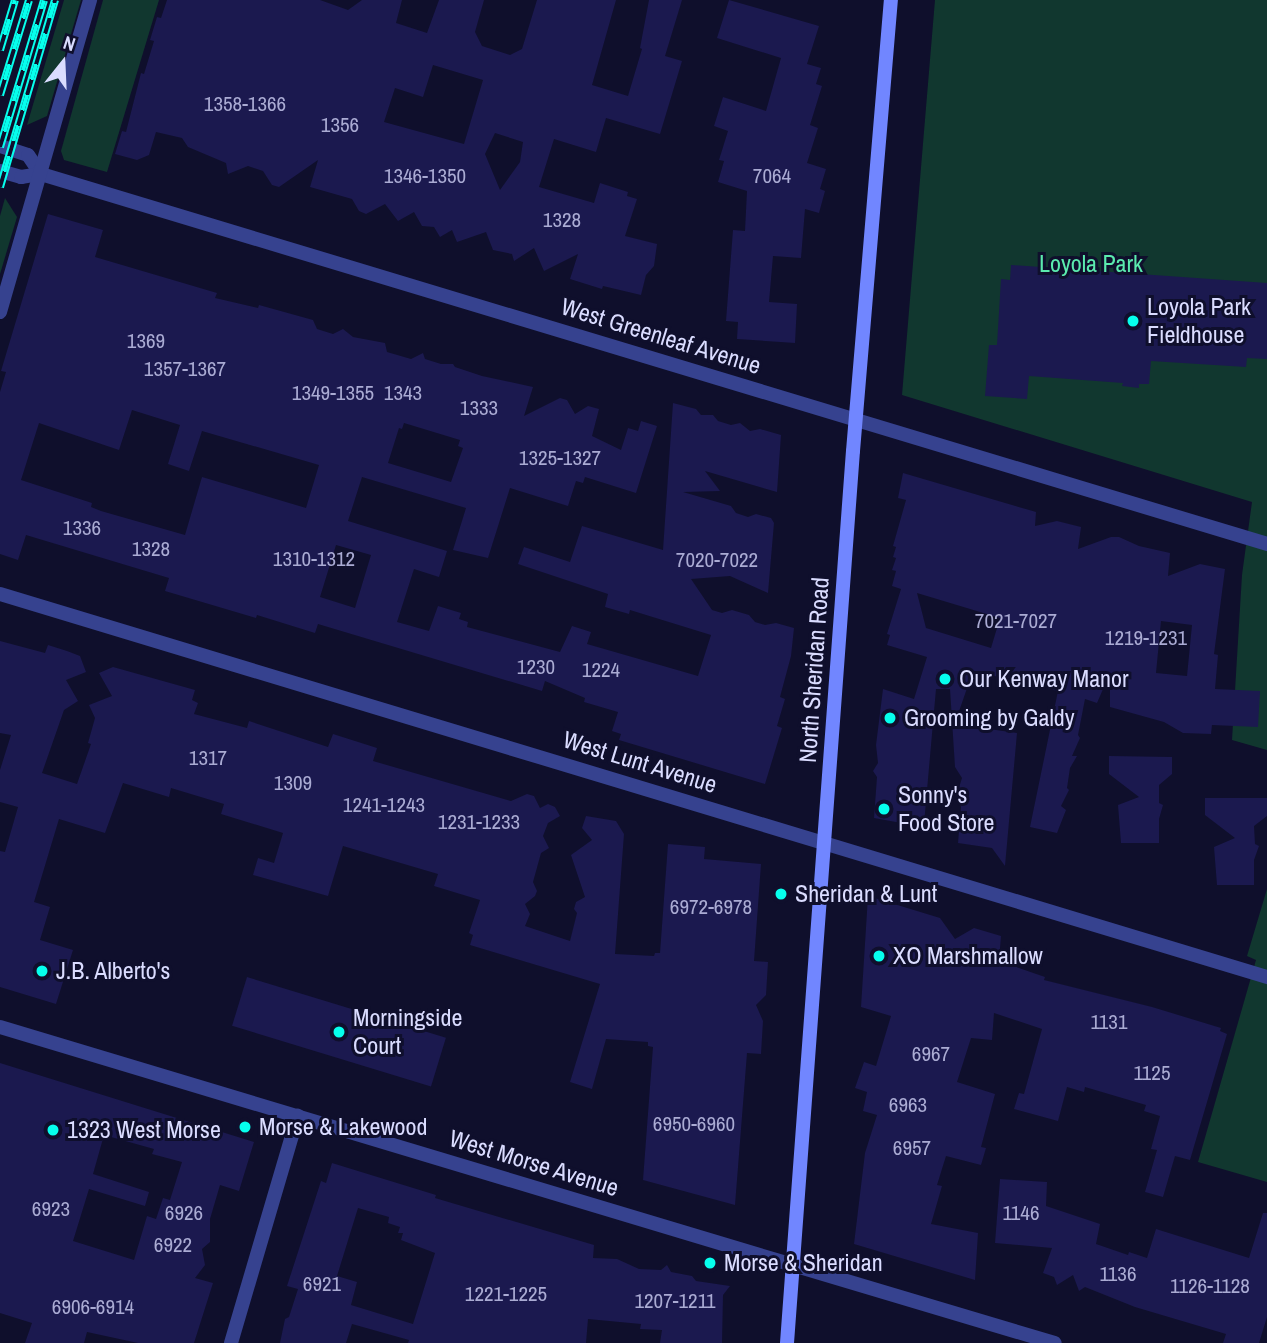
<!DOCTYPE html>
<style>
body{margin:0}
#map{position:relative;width:1267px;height:1343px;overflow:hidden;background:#0f0f2c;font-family:"Archivo Narrow",sans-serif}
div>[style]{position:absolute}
.green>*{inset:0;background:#11372f}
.building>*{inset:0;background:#1b194f;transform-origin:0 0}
.minor>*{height:14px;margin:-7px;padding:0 7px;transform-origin:7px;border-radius:7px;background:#36428f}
.tertiary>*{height:14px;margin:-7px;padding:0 7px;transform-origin:7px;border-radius:7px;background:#36428f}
.secondary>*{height:14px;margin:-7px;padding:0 7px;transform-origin:7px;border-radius:7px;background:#7186ff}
.rail>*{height:8px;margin-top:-4px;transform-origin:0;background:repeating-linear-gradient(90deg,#0f0f2c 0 16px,#06ffed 0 32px);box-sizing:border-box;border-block:2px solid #06ffed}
.dots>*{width:19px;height:19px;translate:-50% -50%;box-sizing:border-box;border:4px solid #0f0f2c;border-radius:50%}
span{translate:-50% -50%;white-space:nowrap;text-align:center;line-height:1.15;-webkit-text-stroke:6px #0f0f2c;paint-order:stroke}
.number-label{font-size:21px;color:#aaabd3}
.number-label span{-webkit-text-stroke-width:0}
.park-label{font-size:24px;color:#5beaae}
.poi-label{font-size:24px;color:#dadcff}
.left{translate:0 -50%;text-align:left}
.street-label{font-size:24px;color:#dadcff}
.north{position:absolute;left:28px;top:28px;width:70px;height:70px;-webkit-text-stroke:5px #0f0f2c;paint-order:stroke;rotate:18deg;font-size:19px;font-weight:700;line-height:28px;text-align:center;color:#dadcff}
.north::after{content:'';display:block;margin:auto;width:24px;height:32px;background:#dadcff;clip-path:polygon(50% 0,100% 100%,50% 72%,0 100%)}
</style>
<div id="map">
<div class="green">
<div style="clip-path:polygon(64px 0,81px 0,47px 116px,27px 125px)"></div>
<div style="clip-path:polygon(103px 0,159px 0,107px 172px,64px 160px,61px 151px)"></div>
<div style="clip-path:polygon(935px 0,1267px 0,1267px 750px,1232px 740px,1242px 575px,1252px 502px,902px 395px)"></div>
<div style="clip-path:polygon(5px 198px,17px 217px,0 274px,0 216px)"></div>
<div style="clip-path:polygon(1267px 889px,1267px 1182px,1198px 1162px,1256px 960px,1247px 956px)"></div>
</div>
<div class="building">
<div style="clip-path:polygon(evenodd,167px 0,320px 0,348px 10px,362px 0,402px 0,396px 23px,427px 33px,439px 0,484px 0,475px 32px,482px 46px,510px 55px,522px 49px,537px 0,616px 0,592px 85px,628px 96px,642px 49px,640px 48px,649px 0,682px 0,665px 56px,682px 61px,660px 134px,606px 118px,596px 152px,554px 139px,539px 187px,594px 203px,600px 183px,628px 192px,627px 196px,637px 199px,625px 236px,657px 244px,654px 266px,646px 275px,641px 295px,603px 286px,602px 289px,570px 279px,578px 254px,544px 271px,534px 248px,514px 261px,512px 254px,493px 250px,486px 232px,457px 242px,452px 230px,440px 237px,434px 227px,422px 226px,414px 212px,398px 221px,385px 204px,366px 214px,359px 211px,352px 199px,310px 187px,318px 160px,279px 187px,272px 185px,263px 171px,248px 166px,228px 174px,226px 163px,188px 147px,182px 138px,156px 132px,149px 155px,137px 160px,115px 154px,122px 131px,126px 132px,141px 73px,144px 74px,154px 41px,150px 40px,157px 17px,161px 18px,167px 0,433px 65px,483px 80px,464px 144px,384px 122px,395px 88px,423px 97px,433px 65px,167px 0,495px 133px,523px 142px,520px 162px,500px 190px,485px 154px,495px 133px)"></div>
<div style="clip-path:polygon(729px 0,819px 26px,807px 64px,821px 68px,816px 84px,822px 86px,810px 125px,818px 128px,807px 163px,826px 169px,820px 189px,825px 191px,819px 213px,805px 209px,801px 258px,773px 256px,769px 302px,797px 304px,795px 343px,737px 339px,738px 322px,726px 321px,733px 230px,745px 231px,747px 191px,718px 182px,724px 161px,719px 160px,728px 131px,714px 126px,723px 97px,766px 111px,781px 58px,717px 38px)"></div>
<div style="clip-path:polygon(evenodd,48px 214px,103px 230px,95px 257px,217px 293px,215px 298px,258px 308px,259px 305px,313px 320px,317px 329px,333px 334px,343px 329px,353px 337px,385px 343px,387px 352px,411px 359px,423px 353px,425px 359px,441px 364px,453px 364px,455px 367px,482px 376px,533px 387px,524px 416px,560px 398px,567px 400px,575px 414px,588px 406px,599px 409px,592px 436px,621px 450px,628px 428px,638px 431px,641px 421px,657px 426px,636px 493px,585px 477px,583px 483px,576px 481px,568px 506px,510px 488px,488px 558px,453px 550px,466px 508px,362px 477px,348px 521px,447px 551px,439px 577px,414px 569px,397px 622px,429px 631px,438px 606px,461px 613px,459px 619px,468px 622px,467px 627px,560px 652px,572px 626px,591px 632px,587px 644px,698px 676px,711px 635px,630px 610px,629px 614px,605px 607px,608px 594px,518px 564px,524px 547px,570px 562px,582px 526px,663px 550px,673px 403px,696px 409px,701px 415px,713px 415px,718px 421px,731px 425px,740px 423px,750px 431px,760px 429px,781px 435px,777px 492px,705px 471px,720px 491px,683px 492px,731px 506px,736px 513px,748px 517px,756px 514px,771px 518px,774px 523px,768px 593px,730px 576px,691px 579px,712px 610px,722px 613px,732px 610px,749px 615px,755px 622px,765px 625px,776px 623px,794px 628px,791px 656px,780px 697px,785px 699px,777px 726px,782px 728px,765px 784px,619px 740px,621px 734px,612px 731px,618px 712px,584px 702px,585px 698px,545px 681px,542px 691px,318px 624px,315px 633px,257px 615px,256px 618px,165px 591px,169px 578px,26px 535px,18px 560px,0 554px,0 392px,6px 372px,1px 371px,48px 214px,132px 410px,180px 425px,168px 464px,189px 471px,202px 431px,319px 465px,306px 508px,202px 477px,185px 535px,101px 511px,91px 507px,92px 503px,21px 480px,39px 423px,119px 450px,132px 410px,48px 214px,404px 423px,460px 440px,458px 446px,463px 448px,451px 482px,388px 463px,399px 428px,402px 429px,404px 423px,48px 214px,336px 545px,371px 555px,355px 608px,320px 597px,336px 545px)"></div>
<div style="clip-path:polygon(1011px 265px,1267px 283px,1267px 359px,1247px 358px,1246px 367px,1151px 361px,1149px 384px,1139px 384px,1139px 388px,1122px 386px,1123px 383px,1029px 376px,1027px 399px,985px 396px,989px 345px,997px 345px,1001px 279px,1010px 280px)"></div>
<div style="clip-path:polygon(evenodd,903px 473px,1036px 512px,1035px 526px,1057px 521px,1081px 527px,1078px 549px,1111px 537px,1119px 537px,1139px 546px,1170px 553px,1168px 576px,1200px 564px,1225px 569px,1214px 654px,1218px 655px,1215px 689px,1260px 691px,1258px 727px,1212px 725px,1211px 734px,1183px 733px,1164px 722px,1110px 707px,1110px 673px,1097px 703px,1085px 699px,1078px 735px,1080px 738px,1072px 756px,1077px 756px,1070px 768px,1067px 788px,1069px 790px,1061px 806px,1066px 810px,1057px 833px,1030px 827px,1058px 691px,973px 671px,956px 720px,976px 721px,975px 727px,1017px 733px,1005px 866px,992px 848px,958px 843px,961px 807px,957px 794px,962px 778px,955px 767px,950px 689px,936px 689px,924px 824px,915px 834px,907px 824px,874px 818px,877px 777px,873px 771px,878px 763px,876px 745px,883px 689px,914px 699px,927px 657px,887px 645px,890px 635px,887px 634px,901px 589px,892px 586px,896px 571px,892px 570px,896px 558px,893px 557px,896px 547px,893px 546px,906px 500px,898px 498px,903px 473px,917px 593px,1000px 618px,991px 648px,926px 628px,917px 593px,903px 473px,1161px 621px,1192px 625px,1187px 676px,1156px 673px,1161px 621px)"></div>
<div style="clip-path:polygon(0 641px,45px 653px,48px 645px,67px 651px,80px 656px,86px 672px,66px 680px,78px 701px,64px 710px,42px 773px,77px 784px,91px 744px,88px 743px,95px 718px,89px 705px,112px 696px,99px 673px,113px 667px,195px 690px,192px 700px,198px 703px,194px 714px,247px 728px,249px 721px,328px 747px,333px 734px,377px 748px,373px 761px,511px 801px,527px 794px,534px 796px,540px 808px,548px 804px,555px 807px,560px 816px,548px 823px,543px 836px,549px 848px,541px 853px,533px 882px,537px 891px,535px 896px,525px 904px,530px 914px,525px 926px,570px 941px,577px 913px,574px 909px,576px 902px,585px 897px,571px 855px,592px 840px,582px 828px,586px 816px,616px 821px,624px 834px,615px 954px,654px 956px,655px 953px,660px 953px,668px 844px,705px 847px,704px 859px,761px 864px,754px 961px,768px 962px,766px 995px,756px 1005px,763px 1021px,761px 1054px,747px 1053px,735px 1205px,643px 1180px,653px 1047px,648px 1046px,648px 1042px,606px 1039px,592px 1089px,570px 1082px,600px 984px,470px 945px,473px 935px,469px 933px,480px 900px,434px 886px,438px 874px,343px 846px,328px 896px,253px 875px,258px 858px,274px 863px,283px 833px,221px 814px,224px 804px,171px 788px,169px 797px,123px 783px,105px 833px,59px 819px,34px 902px,50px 907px,40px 940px,73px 950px,56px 1004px,0 987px,0 851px,5px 852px,18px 807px,0 802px,0 770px,11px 735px,0 733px)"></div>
<div style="clip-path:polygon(1109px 756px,1172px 757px,1172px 774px,1159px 785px,1159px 803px,1163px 805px,1159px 819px,1159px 843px,1121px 843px,1118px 805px,1139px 797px,1109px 774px)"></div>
<div style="clip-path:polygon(1205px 798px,1267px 798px,1267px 816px,1254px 826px,1255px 844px,1259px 846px,1254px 860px,1254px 885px,1217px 885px,1214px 847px,1235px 838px,1205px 815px)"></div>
<div style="clip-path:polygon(868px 896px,940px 918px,955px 939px,974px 928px,1001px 936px,999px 961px,1045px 977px,1044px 980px,1152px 1007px,1221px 1028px,1220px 1031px,1227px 1034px,1190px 1160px,1175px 1156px,1163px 1197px,1145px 1192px,1157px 1150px,1151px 1149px,1160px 1116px,1144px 1111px,1146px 1105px,1085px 1087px,1084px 1092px,1067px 1087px,1058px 1121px,1014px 1109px,1019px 1093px,1024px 1094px,1042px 1029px,994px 1013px,992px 1040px,971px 1038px,957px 1082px,995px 1094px,981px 1147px,986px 1148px,981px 1165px,946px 1156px,937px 1185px,942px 1186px,931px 1224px,978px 1233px,975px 1280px,854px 1244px,865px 1153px,877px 1115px,863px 1111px,867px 1092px,855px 1088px,864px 1062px,876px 1066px,891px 1016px,861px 1007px)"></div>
<div style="left:247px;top:977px;width:208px;height:51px;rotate:17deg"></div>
<div style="clip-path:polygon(evenodd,0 1063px,254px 1142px,239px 1191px,220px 1185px,210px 1219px,210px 1242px,202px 1249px,205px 1265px,195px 1278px,213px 1283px,194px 1343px,138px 1343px,87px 1332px,84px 1343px,25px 1343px,32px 1323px,0 1313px,0 1063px,104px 1135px,154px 1149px,152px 1154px,182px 1162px,170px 1200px,163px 1198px,156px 1219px,147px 1216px,134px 1260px,73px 1241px,89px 1189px,145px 1206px,149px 1192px,93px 1174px,104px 1135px)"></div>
<div style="clip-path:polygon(evenodd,332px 1163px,436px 1195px,435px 1198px,594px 1245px,593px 1258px,617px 1259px,639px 1269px,661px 1270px,667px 1265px,671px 1272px,692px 1276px,696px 1281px,730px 1286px,723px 1295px,722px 1343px,660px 1343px,662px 1330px,640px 1329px,641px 1324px,588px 1319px,586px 1343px,408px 1343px,409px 1340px,352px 1324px,346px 1343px,280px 1343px,285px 1319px,289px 1317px,298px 1289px,287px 1286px,321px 1181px,326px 1183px,332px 1163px,358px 1208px,389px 1217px,388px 1223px,400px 1227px,398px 1233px,403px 1233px,401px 1240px,435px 1253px,413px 1324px,351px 1305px,357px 1282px,337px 1276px,358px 1208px)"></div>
<div style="clip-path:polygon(1000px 1179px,1047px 1182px,1046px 1206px,1100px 1224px,1096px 1244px,1128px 1255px,1129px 1252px,1147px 1258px,1156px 1229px,1249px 1258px,1263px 1213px,1267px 1213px,1267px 1317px,1259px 1343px,1223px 1343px,1226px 1334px,1135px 1307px,1085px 1287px,1079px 1291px,1073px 1275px,1057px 1285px,1054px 1277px,1043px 1273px,1052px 1248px,995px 1243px)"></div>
</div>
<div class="minor">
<div style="left:0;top:146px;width:29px;rotate:18deg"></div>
<div style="left:28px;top:155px;width:23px;rotate:56deg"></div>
<div style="left:0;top:171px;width:22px;rotate:16deg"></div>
<div style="left:21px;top:177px;width:20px;rotate:-9deg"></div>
<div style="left:41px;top:174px;width:1281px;rotate:16.79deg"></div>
<div style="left:0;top:312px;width:325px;rotate:-73.9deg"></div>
<div style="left:0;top:594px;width:1324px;rotate:16.82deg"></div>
<div style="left:793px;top:1265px;width:273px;rotate:16.6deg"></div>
<div style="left:231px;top:1343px;width:237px;rotate:-73.6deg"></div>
</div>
<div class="tertiary">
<div style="left:0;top:1027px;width:828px;rotate:16.71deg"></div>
</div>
<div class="secondary">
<div style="left:787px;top:1343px;width:894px;rotate:-85.77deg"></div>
<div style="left:853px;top:451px;width:453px;rotate:-85.2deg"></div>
</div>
<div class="rail">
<div style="left:0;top:50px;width:52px;rotate:-73.3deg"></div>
<div style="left:0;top:95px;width:99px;rotate:-73deg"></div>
<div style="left:0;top:147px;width:153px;rotate:-73.3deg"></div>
<div style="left:0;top:187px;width:195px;rotate:-73.6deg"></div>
</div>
<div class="dots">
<div style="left:1133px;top:321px;background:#06ffed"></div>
<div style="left:945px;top:679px;background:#06ffed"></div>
<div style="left:890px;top:718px;background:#06ffed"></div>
<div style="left:884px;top:809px;background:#06ffed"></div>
<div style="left:781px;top:894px;background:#06ffed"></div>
<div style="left:879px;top:956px;background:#06ffed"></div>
<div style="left:42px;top:971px;background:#06ffed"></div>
<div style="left:339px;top:1032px;background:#06ffed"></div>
<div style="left:245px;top:1127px;background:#06ffed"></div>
<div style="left:53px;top:1130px;background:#06ffed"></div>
<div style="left:710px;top:1263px;background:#06ffed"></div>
</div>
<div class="number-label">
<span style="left:245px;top:104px">1358-1366</span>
<span style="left:340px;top:125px">1356</span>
<span style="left:425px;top:176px">1346-1350</span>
<span style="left:772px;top:176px">7064</span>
<span style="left:562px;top:220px">1328</span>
<span style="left:146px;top:341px">1369</span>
<span style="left:185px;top:369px">1357-1367</span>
<span style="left:333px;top:393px">1349-1355</span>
<span style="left:403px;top:393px">1343</span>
<span style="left:479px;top:408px">1333</span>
<span style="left:560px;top:458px">1325-1327</span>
<span style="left:82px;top:528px">1336</span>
<span style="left:151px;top:549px">1328</span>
<span style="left:314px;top:559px">1310-1312</span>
<span style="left:717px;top:560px">7020-7022</span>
<span style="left:1016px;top:621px">7021-7027</span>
<span style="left:1146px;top:638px">1219-1231</span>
<span style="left:536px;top:667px">1230</span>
<span style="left:601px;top:670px">1224</span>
<span style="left:208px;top:758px">1317</span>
<span style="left:293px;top:783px">1309</span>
<span style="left:384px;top:805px">1241-1243</span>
<span style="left:479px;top:822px">1231-1233</span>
<span style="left:711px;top:907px">6972-6978</span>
<span style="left:1109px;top:1022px">1131</span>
<span style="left:931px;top:1054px">6967</span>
<span style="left:1152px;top:1073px">1125</span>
<span style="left:908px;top:1105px">6963</span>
<span style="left:694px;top:1124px">6950-6960</span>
<span style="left:912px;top:1148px">6957</span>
<span style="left:51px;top:1209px">6923</span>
<span style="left:184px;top:1213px">6926</span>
<span style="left:1021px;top:1213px">1146</span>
<span style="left:173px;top:1245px">6922</span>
<span style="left:1118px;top:1274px">1136</span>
<span style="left:322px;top:1284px">6921</span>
<span style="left:1210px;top:1286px">1126-1128</span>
<span style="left:506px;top:1294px">1221-1225</span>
<span style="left:675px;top:1301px">1207-1211</span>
<span style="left:93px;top:1307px">6906-6914</span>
</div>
<div class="park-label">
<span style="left:1091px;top:264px">Loyola Park</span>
</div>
<div class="poi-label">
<span class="left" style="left:1147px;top:321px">Loyola Park<br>Fieldhouse</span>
<span class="left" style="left:959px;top:679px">Our Kenway Manor</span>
<span class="left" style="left:904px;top:718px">Grooming by Galdy</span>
<span class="left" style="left:898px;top:809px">Sonny's<br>Food Store</span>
<span class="left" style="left:795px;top:894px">Sheridan &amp; Lunt</span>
<span class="left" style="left:893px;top:956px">XO Marshmallow</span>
<span class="left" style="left:56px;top:971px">J.B. Alberto's</span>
<span class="left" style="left:353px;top:1032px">Morningside<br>Court</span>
<span class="left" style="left:259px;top:1127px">Morse &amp; Lakewood</span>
<span class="left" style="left:67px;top:1130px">1323 West Morse</span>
<span class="left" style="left:724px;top:1263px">Morse &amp; Sheridan</span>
</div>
<div class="street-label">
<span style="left:661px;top:336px;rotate:17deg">West Greenleaf Avenue</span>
<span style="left:814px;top:670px;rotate:-86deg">North Sheridan Road</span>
<span style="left:640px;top:762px;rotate:17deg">West Lunt Avenue</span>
<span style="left:534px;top:1163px;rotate:17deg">West Morse Avenue</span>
</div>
<div class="north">N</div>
</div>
